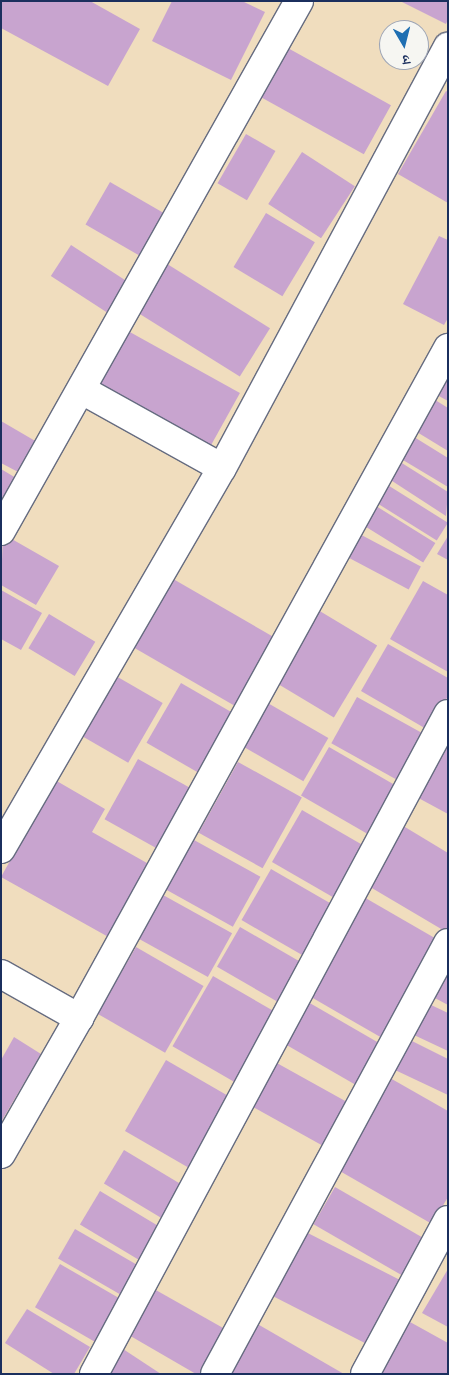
<!DOCTYPE html>
<meta charset="utf-8">
<style>
body{margin:0}
#map{position:relative;width:449px;height:1375px;overflow:hidden;background:#f0ddbe;font-family:"IM FELL Double Pica","Noto Serif Devanagari",serif}
div>[style]{position:absolute}
.building>*{inset:0;background:#c8a4cf;transform-origin:0 0}
.roads{filter:drop-shadow(1px 0 #666c80) drop-shadow(-1px 0 #666c80) drop-shadow(0 1px #666c80) drop-shadow(0 -1px #666c80)}
.minor>*{height:28px;margin:-14px;padding:0 14px;transform-origin:14px;border-radius:14px;background:#fff}
span{translate:-50% -50%;white-space:nowrap;text-align:center;line-height:1.15;-webkit-text-stroke:5px #f6f6f2;paint-order:stroke}
.frame{position:absolute;inset:0;border:2px solid #1b2f5e;pointer-events:none}
.north{position:absolute;left:379px;top:20px;width:50px;height:50px;box-sizing:border-box;background:#f6f6f2;border:1px solid #9ea6b7;border-radius:50%;rotate:172deg;font-size:14px;font-weight:700;line-height:20px;text-align:center;color:#1b2f5e}
.north::after{content:'';display:block;margin:auto;width:18px;height:22px;background:#1f6fb2;clip-path:polygon(50% 0,100% 100%,50% 72%,0 100%)}
</style>
<div id="map">
<div class="building">
<div style="clip-path:polygon(1px 1px,90px 1px,140px 29px,108px 86px,1px 28px)"></div>
<div style="clip-path:polygon(172px 1px,242px 1px,265px 12px,231px 80px,152px 41px)"></div>
<div style="clip-path:polygon(400px 1px,448px 1px,448px 19px,446px 24px)"></div>
<div style="left:286px;top:47px;width:120px;height:56px;rotate:29deg"></div>
<div style="clip-path:polygon(446px 91px,448px 92px,448px 203px,398px 174px)"></div>
<div style="left:246px;top:134px;width:34px;height:57px;rotate:30deg"></div>
<div style="left:302px;top:152px;width:63px;height:62px;rotate:33deg"></div>
<div style="left:110px;top:182px;width:75px;height:49px;rotate:30deg"></div>
<div style="left:266px;top:213px;width:57px;height:63px;rotate:31deg"></div>
<div style="clip-path:polygon(439px 236px,448px 240px,448px 318px,444px 325px,403px 304px)"></div>
<div style="left:71px;top:245px;width:73px;height:37px;rotate:33deg"></div>
<div style="left:164px;top:262px;width:125px;height:57px;rotate:32deg"></div>
<div style="left:128px;top:331px;width:128px;height:60px;rotate:29deg"></div>
<div style="clip-path:polygon(448px 376px,448px 401px,437px 395px)"></div>
<div style="clip-path:polygon(432px 398px,448px 408px,448px 451px,412px 429px)"></div>
<div style="clip-path:polygon(1px 421px,37px 442px,20px 473px,1px 463px)"></div>
<div style="clip-path:polygon(406px 432px,448px 458px,448px 487px,393px 454px)"></div>
<div style="clip-path:polygon(397px 460px,448px 492px,446px 516px,386px 477px)"></div>
<div style="clip-path:polygon(1px 469px,16px 478px,4px 498px,1px 496px)"></div>
<div style="left:386px;top:484px;width:73px;height:21px;rotate:32deg"></div>
<div style="left:376px;top:506px;width:70px;height:23px;rotate:32deg"></div>
<div style="left:352px;top:530px;width:78px;height:26px;rotate:28deg"></div>
<div style="clip-path:polygon(3px 534px,59px 566px,36px 605px,1px 585px)"></div>
<div style="clip-path:polygon(448px 536px,448px 560px,437px 554px)"></div>
<div style="left:168px;top:576px;width:125px;height:79px;rotate:30deg"></div>
<div style="clip-path:polygon(423px 581px,448px 595px,448px 672px,390px 639px)"></div>
<div style="clip-path:polygon(1px 590px,42px 613px,21px 650px,1px 639px)"></div>
<div style="left:318px;top:610px;width:69px;height:84px;rotate:31deg"></div>
<div style="left:49px;top:614px;width:54px;height:40px;rotate:31deg"></div>
<div style="clip-path:polygon(388px 644px,448px 678px,448px 696px,428px 730px,361px 691px)"></div>
<div style="left:109px;top:672px;width:62px;height:69px;rotate:30deg"></div>
<div style="left:181px;top:683px;width:61px;height:69px;rotate:30deg"></div>
<div style="left:357px;top:697px;width:78px;height:53px;rotate:29deg"></div>
<div style="left:266px;top:702px;width:72px;height:50px;rotate:30deg"></div>
<div style="clip-path:polygon(448px 740px,448px 814px,411px 794px)"></div>
<div style="left:329px;top:747px;width:76px;height:56px;rotate:30deg"></div>
<div style="left:138px;top:759px;width:63px;height:69px;rotate:29deg"></div>
<div style="left:238px;top:762px;width:73px;height:81px;rotate:29deg"></div>
<div style="clip-path:polygon(55px 780px,105px 809px,92px 832px,154px 867px,112px 939px,1px 877px)"></div>
<div style="left:302px;top:810px;width:73px;height:60px;rotate:30deg"></div>
<div style="clip-path:polygon(395px 821px,448px 853px,448px 933px,360px 881px)"></div>
<div style="left:194px;top:840px;width:76px;height:57px;rotate:29deg"></div>
<div style="left:271px;top:869px;width:75px;height:59px;rotate:30deg"></div>
<div style="left:163px;top:895px;width:79px;height:50px;rotate:29deg"></div>
<div style="left:362px;top:896px;width:93px;height:113px;rotate:30deg"></div>
<div style="left:240px;top:927px;width:74px;height:46px;rotate:30deg"></div>
<div style="left:136px;top:947px;width:78px;height:77px;rotate:30deg"></div>
<div style="clip-path:polygon(448px 972px,448px 1005px,433px 997px)"></div>
<div style="left:213px;top:976px;width:74px;height:81px;rotate:30deg"></div>
<div style="left:308px;top:1002px;width:89px;height:48px;rotate:30deg"></div>
<div style="clip-path:polygon(429px 1004px,448px 1013px,448px 1051px,414px 1035px)"></div>
<div style="clip-path:polygon(14px 1037px,41px 1054px,1px 1122px,1px 1060px)"></div>
<div style="clip-path:polygon(410px 1040px,448px 1059px,448px 1095px,395px 1070px)"></div>
<div style="left:166px;top:1060px;width:76px;height:82px;rotate:30deg"></div>
<div style="left:275px;top:1062px;width:88px;height:50px;rotate:29deg"></div>
<div style="clip-path:polygon(390px 1078px,448px 1111px,448px 1197px,432px 1224px,338px 1170px)"></div>
<div style="left:124px;top:1150px;width:69px;height:39px;rotate:31deg"></div>
<div style="left:335px;top:1187px;width:109px;height:43px;rotate:30deg"></div>
<div style="left:100px;top:1191px;width:72px;height:39px;rotate:31deg"></div>
<div style="left:296px;top:1227px;width:120px;height:72px;rotate:27deg"></div>
<div style="left:75px;top:1229px;width:72px;height:34px;rotate:30deg"></div>
<div style="left:60px;top:1264px;width:74px;height:50px;rotate:30deg"></div>
<div style="clip-path:polygon(448px 1269px,448px 1327px,422px 1313px)"></div>
<div style="clip-path:polygon(154px 1289px,232px 1333px,209px 1374px,196px 1374px,127px 1334px)"></div>
<div style="clip-path:polygon(27px 1309px,90px 1347px,74px 1374px,54px 1374px,5px 1343px)"></div>
<div style="clip-path:polygon(254px 1322px,344px 1374px,224px 1374px)"></div>
<div style="clip-path:polygon(410px 1322px,448px 1343px,448px 1374px,380px 1374px)"></div>
<div style="clip-path:polygon(120px 1347px,161px 1374px,103px 1374px)"></div>
</div>
<div class="roads">
<div class="minor">
<div style="left:82px;top:390px;width:160px;rotate:29.1deg"></div>
<div style="left:1px;top:531px;width:608px;rotate:-60.65deg"></div>
<div style="left:1px;top:849px;width:440px;rotate:-59.9deg"></div>
<div style="left:222px;top:468px;width:478px;rotate:-61.8deg"></div>
<div style="left:1px;top:974px;width:90px;rotate:29.4deg"></div>
<div style="left:1px;top:1154px;width:157px;rotate:-60.2deg"></div>
<div style="left:79px;top:1018px;width:765px;rotate:-61.16deg"></div>
<div style="left:94px;top:1374px;width:749px;rotate:-61.79deg"></div>
<div style="left:215px;top:1374px;width:490px;rotate:-61.6deg"></div>
<div style="left:365px;top:1374px;width:175px;rotate:-61.7deg"></div>
</div>
</div>
<div class="frame"></div>
<div class="north">उ</div>
</div>
